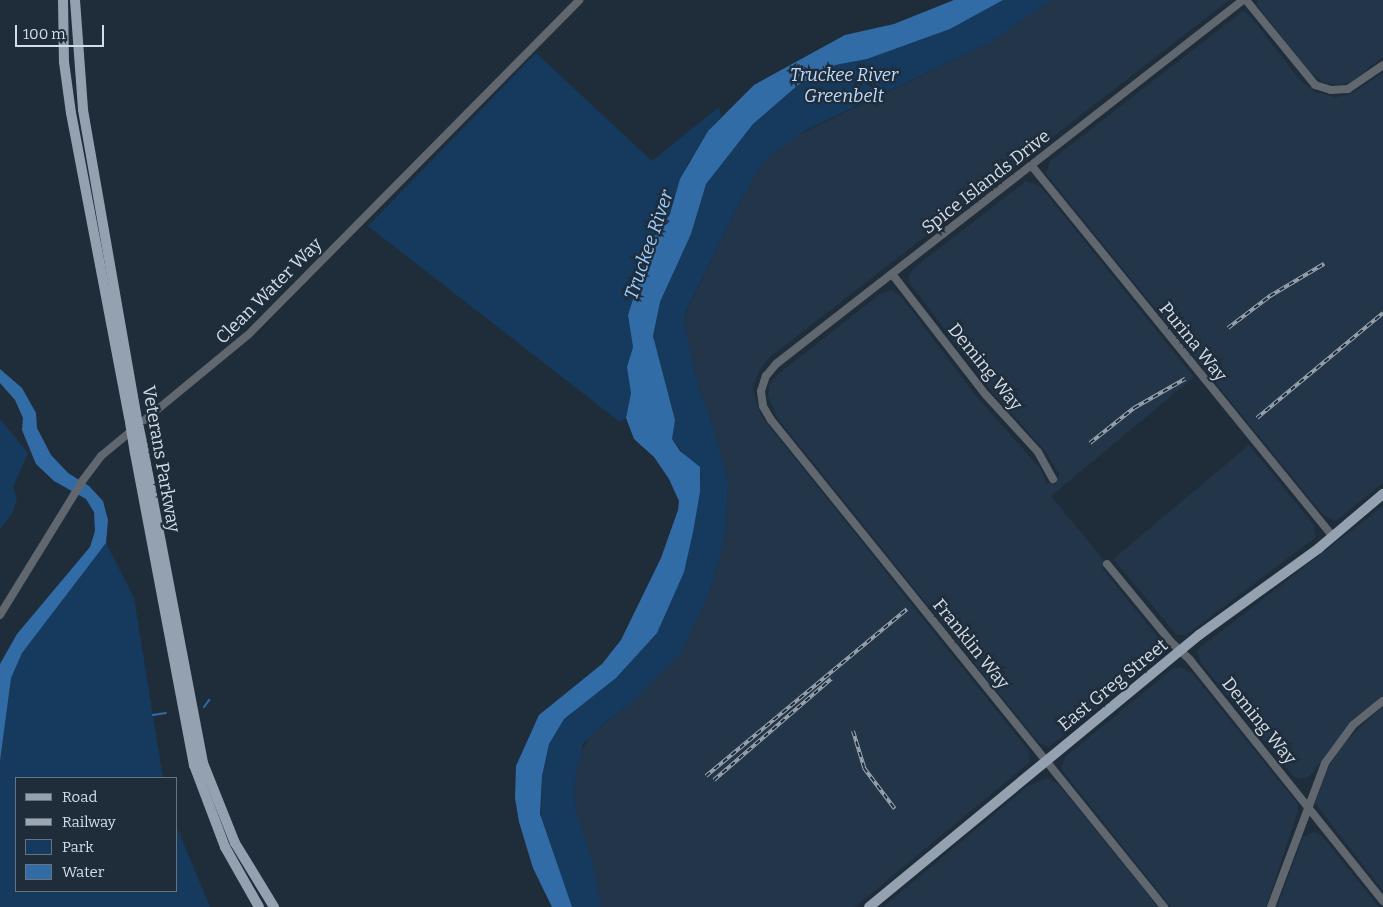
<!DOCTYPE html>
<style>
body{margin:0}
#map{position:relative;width:1383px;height:907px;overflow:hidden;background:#1f2d3b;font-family:Bitter,serif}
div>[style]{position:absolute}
.built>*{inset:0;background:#233549}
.green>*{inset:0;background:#153a5d}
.water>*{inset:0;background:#316ca6}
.stream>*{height:2px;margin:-1px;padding:0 1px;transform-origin:1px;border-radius:1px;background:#316ca6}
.minor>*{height:8px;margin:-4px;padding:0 4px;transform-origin:4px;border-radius:4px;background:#60676e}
.major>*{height:10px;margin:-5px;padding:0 5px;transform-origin:5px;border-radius:5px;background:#93a1b1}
.rail>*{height:4px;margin-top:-2px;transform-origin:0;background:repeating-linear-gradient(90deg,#1f2d3b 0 5.5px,#9da7b2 0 11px);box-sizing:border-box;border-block:1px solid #9da7b2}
.major-bridge>*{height:10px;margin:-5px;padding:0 5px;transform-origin:5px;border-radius:5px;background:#93a1b1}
span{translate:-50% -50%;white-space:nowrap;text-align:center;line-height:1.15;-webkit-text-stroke:4.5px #1f2d3b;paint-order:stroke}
.park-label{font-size:18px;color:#bedcfd;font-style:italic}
.street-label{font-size:18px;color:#d4dde7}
.water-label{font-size:19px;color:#9fcdfe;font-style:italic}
.legend{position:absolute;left:15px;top:777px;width:162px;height:115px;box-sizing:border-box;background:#1f2d3b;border:1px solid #677380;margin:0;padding:6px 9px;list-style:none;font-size:15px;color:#d4dde7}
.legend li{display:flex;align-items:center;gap:10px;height:25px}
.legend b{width:25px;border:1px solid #677380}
.scale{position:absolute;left:15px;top:25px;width:89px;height:22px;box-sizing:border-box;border:2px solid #d4dde7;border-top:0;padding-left:6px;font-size:15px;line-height:18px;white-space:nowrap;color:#d4dde7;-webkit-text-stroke:4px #1f2d3b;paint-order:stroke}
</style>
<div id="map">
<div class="built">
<div style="clip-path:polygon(1052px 0,1229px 0,769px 358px,759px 371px,753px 389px,761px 416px,1029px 751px,1030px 762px,855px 907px,601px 907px,575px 806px,574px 786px,578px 758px,592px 733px,633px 702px,679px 654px,711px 589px,726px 532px,728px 481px,709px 412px,701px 395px,684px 324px,686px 312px,744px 195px,765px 160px,792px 138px,990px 43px)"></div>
<div style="clip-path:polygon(1258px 0,1383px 0,1383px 57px,1351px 82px,1338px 85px,1322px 82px,1310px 73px,1257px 5px)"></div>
<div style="clip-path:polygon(1243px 11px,1250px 16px,1300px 80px,1315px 92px,1335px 97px,1349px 95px,1383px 73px,1383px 483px,1336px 521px,1323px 515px,1046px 174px,1050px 161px)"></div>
<div style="clip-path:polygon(1026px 181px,1040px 186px,1194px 377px,1051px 496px,1107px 564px,1102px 568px,1160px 640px,1164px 650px,1161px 656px,1049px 747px,1038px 742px,778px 419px,768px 396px,769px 385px,777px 375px,880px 294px,891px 290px,901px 296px,976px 396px,1040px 468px,1047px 484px,1060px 475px,1045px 451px,987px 386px,909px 282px,909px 275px,915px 267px)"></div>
<div style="clip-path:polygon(1249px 445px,1314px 525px,1316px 537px,1186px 635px,1177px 635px,1113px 559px)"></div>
<div style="clip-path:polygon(1383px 506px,1383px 696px,1349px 724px,1310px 776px,1299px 779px,1293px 776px,1201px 663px,1197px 650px)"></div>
<div style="clip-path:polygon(1181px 667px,1193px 674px,1297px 803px,1298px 811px,1266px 907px,1171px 907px,1061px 769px,1065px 757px,1172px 669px)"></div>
<div style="clip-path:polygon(1383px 706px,1383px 891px,1315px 803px,1327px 770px,1345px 742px)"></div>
<div style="clip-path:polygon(1047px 778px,1058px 784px,1158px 907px,883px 907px,1028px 786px)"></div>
<div style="clip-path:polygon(1314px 832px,1322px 836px,1379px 907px,1277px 907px,1303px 837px)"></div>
</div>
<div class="green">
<div style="clip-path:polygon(1003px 0,1052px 0,990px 43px,806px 130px,765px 160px,744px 195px,686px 311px,684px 324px,701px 395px,709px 412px,728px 481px,726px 532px,711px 589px,680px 654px,633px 702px,603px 724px,583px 744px,574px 785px,575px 806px,594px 868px,601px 907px,572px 907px,541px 822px,542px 776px,549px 744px,564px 719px,616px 678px,657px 633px,687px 559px,701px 474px,672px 439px,675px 420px,653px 336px,660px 302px,691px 234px,706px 183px,753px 124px,798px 85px,835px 65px,867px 59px,950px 29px)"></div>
<div style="clip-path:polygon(536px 53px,652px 161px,719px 107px,721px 116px,708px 131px,687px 165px,676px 202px,647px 253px,628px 315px,633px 347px,630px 356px,631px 393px,626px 418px,620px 422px,368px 226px)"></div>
<div style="clip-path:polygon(0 419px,28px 453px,13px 487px,17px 499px,12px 514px,0 529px)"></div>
<div style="clip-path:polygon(106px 543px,134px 598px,163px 778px,16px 778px,16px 891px,176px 891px,176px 825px,210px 907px,0 907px,0 761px,10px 678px,22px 653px)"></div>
</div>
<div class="water">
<div style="clip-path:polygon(954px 0,1003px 0,950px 29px,867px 59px,835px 65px,798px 85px,753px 124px,706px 184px,691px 234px,660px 302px,653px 336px,675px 420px,672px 439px,680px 451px,700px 467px,700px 492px,693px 532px,684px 572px,657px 633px,616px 678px,564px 719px,549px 744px,542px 776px,540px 814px,572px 907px,552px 907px,533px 868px,519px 822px,515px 798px,516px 766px,539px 715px,602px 664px,621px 640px,661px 558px,678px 510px,679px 501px,669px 479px,654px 457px,634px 439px,626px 418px,631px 393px,627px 367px,633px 347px,628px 315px,652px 240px,670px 214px,680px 179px,708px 131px,754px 85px,845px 35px,894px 24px)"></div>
<div style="clip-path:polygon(0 369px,22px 388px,36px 413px,37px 428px,51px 455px,68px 473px,89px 486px,103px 501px,108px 520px,106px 543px,22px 653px,11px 678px,0 761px,0 664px,17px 634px,90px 547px,95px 531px,94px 512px,86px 499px,54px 481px,36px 464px,22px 430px,23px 418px,15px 400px,0 383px)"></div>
</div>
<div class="stream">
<div style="left:204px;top:707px;width:9px;rotate:-54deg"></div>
<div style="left:153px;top:715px;width:13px;rotate:-9deg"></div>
</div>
<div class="minor">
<div style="left:1246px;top:0;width:109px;rotate:50.9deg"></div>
<div style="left:1315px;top:85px;width:17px;rotate:17deg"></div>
<div style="left:1331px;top:90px;width:17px;rotate:-3deg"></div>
<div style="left:1348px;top:89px;width:42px;rotate:-34.4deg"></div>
<div style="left:1031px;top:165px;width:478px;rotate:50.9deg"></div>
<div style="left:892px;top:274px;width:153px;rotate:52.2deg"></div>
<div style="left:986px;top:395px;width:77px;rotate:47.6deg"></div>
<div style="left:1038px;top:452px;width:31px;rotate:61deg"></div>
<div style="left:1107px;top:564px;width:102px;rotate:50.6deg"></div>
<div style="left:1172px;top:643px;width:25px;rotate:43deg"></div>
<div style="left:1190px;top:660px;width:309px;rotate:51.3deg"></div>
<div style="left:0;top:615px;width:158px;rotate:-58.4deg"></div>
<div style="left:83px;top:480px;width:30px;rotate:-53deg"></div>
<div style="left:101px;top:456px;width:190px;rotate:-39.5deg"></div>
<div style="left:248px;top:335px;width:471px;rotate:-45.3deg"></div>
<div style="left:1164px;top:907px;width:626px;rotate:-128.9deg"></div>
<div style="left:771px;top:420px;width:16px;rotate:-120deg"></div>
<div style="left:763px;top:406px;width:15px;rotate:-98deg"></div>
<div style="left:761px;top:391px;width:16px;rotate:-72deg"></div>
<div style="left:766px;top:376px;width:16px;rotate:-50deg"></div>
<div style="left:776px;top:364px;width:592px;rotate:-37.93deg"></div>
<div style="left:1271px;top:907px;width:154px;rotate:-69.4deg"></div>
<div style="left:1325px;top:763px;width:47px;rotate:-53.6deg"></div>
<div style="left:1353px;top:725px;width:38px;rotate:-39deg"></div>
</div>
<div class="major">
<div style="left:63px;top:0;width:62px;rotate:89.1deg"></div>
<div style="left:64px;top:62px;width:51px;rotate:82.2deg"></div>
<div style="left:71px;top:113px;width:309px;rotate:79.2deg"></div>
<div style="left:75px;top:0;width:110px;rotate:85.8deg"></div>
<div style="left:83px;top:110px;width:309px;rotate:80.1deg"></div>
<div style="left:143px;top:448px;width:321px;rotate:79.2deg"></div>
<div style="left:203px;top:763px;width:86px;rotate:68.2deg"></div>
<div style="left:235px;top:843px;width:75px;rotate:58.6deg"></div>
<div style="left:135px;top:453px;width:318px;rotate:79.3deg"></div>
<div style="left:194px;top:765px;width:88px;rotate:69.3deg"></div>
<div style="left:225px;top:847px;width:69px;rotate:60.5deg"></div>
<div style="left:869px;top:907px;width:428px;rotate:-39.5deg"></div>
<div style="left:1199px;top:635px;width:148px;rotate:-35.9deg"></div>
<div style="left:1319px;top:548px;width:84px;rotate:-40.2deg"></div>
</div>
<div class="rail">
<div style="left:1228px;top:328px;width:53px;rotate:-37.3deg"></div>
<div style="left:1270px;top:296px;width:63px;rotate:-30.7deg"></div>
<div style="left:1257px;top:418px;width:164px;rotate:-39.8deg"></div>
<div style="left:1090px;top:443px;width:56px;rotate:-38.5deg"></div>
<div style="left:1134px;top:408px;width:59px;rotate:-29.6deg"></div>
<div style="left:853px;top:731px;width:39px;rotate:73deg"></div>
<div style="left:864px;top:768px;width:51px;rotate:52.9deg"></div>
<div style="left:706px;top:776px;width:261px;rotate:-39.7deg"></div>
<div style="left:714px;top:780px;width:155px;rotate:-40.8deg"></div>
</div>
<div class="major-bridge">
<div style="left:136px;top:414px;width:35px;rotate:78deg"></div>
<div style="left:129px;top:416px;width:37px;rotate:81deg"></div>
</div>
<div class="park-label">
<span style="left:844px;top:86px">Truckee River<br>Greenbelt</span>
</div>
<div class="street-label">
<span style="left:986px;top:182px;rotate:-38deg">Spice Islands Drive</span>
<span style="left:269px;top:291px;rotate:-45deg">Clean Water Way</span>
<span style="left:1193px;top:342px;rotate:51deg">Purina Way</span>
<span style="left:985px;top:367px;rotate:51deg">Deming Way</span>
<span style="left:161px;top:459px;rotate:80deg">Veterans Parkway</span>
<span style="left:971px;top:644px;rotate:51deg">Franklin Way</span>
<span style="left:1113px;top:685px;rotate:-39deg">East Greg Street</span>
<span style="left:1259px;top:721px;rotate:51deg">Deming Way</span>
</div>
<div class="water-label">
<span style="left:649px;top:245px;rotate:-71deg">Truckee River</span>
</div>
<ul class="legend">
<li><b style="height:6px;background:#93a1b1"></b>Road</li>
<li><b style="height:6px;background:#9da7b2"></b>Railway</li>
<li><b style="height:14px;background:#153a5d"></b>Park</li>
<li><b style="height:14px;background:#316ca6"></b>Water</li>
</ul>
<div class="scale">100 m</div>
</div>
